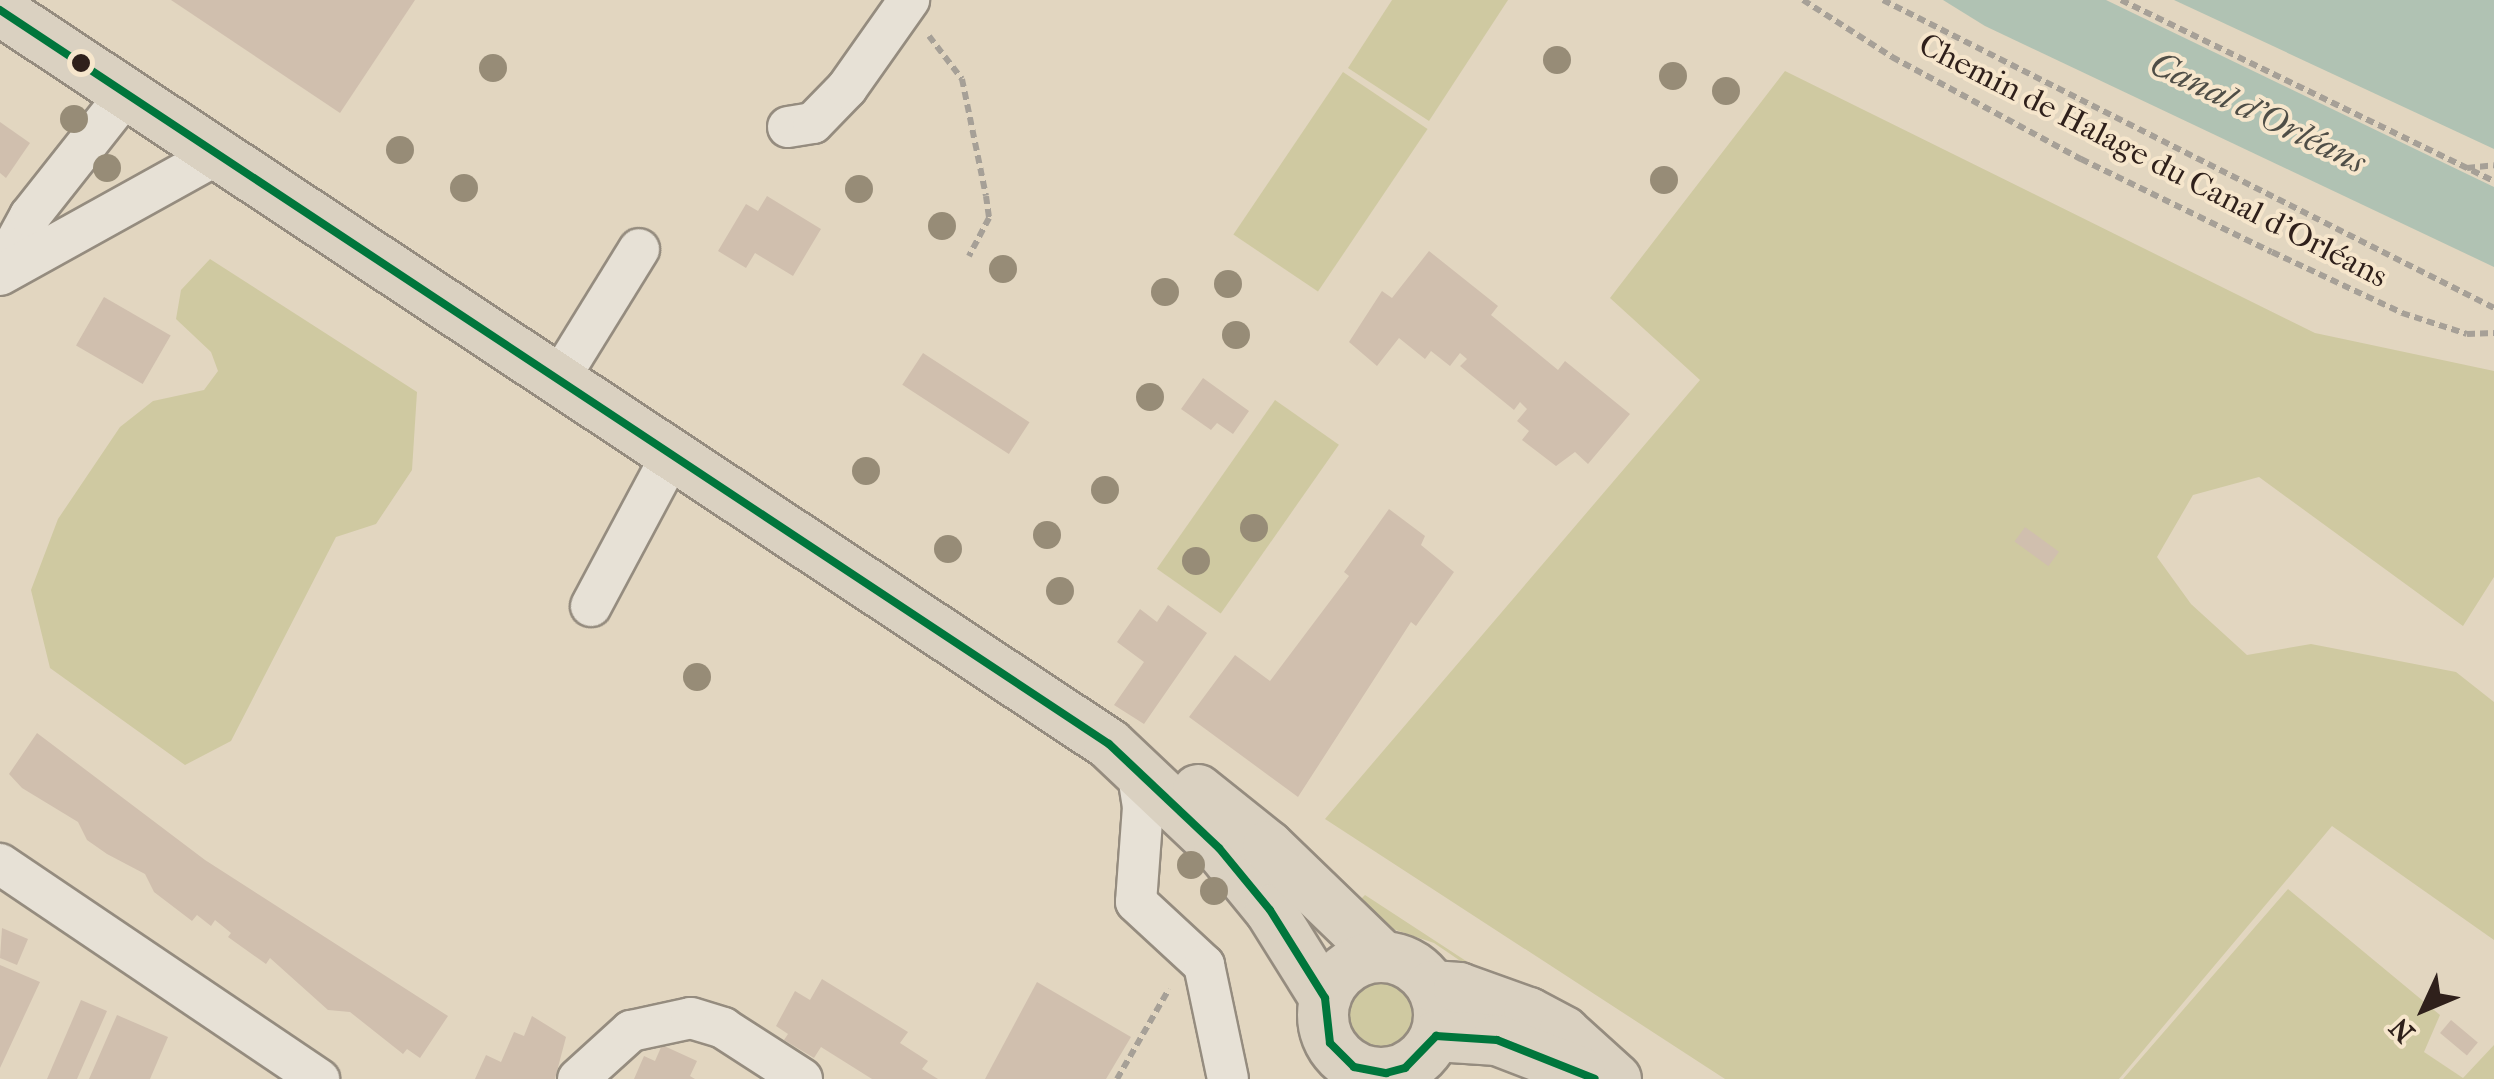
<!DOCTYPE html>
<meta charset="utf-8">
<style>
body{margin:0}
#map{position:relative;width:2494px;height:1079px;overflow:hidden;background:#e2d6c0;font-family:"IM FELL French Canon",serif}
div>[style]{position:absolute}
.green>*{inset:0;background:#cfc9a1;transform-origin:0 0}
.round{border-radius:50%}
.water>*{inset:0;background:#b0c2b3}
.building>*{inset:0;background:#d0bfae;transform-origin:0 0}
.path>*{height:6px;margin-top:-3px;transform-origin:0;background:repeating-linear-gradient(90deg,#a6a097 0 8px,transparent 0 13px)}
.roads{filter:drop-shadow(2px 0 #958c7f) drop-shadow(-2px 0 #958c7f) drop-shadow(0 2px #958c7f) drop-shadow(0 -2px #958c7f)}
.minor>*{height:40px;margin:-20px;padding:0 20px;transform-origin:20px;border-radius:20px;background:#e7e1d6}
.major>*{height:50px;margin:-25px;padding:0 25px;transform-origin:25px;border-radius:25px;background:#dad1c1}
.major>.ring{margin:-25px;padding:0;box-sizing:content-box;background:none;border:50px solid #dad1c1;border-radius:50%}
.bus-1>*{height:8px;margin:-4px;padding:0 4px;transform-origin:4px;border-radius:4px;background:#00763c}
.trees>*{width:28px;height:28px;margin:-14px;border-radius:50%;background:#978c77}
.dots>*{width:28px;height:28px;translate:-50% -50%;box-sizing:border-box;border:5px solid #f6e6cc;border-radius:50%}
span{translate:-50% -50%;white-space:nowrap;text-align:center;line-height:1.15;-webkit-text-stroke:8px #f6e6cc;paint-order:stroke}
.street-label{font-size:32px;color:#2f201b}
.water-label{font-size:35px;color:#4f4e47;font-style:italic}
.north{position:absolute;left:2374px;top:959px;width:100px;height:100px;-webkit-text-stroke:8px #f6e6cc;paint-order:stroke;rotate:226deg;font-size:28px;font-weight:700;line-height:40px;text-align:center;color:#2f201b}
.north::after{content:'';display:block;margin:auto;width:35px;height:45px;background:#2f201b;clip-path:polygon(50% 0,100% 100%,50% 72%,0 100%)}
</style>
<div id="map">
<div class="green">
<div style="clip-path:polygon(1392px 0,1508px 0,1429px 121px,1348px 68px)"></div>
<div style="clip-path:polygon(1785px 71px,2315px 333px,2494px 371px,2494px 577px,2463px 626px,2259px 477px,2193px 495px,2157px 557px,2191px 604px,2247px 655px,2311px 644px,2456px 672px,2494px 702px,2494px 940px,2332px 826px,2119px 1079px,1725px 1079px,1325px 819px,1700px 380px,1610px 298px)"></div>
<div style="left:1343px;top:72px;width:102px;height:196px;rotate:34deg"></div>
<div style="clip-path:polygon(210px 259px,417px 392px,412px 470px,376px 524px,336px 537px,231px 741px,185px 765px,50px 668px,31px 590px,58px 519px,120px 427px,153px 401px,204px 390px,218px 371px,211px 352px,176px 319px,181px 290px)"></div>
<div style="left:1275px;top:400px;width:78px;height:206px;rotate:35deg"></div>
<div style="clip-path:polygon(2288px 889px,2440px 1015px,2424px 1052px,2463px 1078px,2494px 1045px,2494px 1079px,2123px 1079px)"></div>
<div style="clip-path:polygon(1365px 895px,1486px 974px,1484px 977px,1434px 943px,1381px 925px,1357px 903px)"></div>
<div class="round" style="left:1344px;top:981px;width:68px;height:68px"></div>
</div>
<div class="water">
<div style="clip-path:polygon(1943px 0,2106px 0,2494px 187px,2494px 267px,1985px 26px)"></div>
<div style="clip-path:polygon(2174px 0,2494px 0,2494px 149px)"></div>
</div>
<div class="building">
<div style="clip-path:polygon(171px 0,415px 0,340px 113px)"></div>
<div style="clip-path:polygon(0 122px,30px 143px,6px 178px,0 173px)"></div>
<div style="clip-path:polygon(767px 196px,821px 229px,793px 276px,755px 253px,746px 268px,718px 251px,746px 204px,758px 211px)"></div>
<div style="clip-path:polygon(1429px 251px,1498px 306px,1491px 315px,1558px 370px,1565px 361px,1630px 414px,1588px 464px,1575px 452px,1556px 466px,1522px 440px,1529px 431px,1517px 421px,1527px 409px,1520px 402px,1514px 410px,1460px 366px,1467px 359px,1460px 353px,1450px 366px,1431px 351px,1425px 359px,1399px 338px,1377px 366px,1349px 342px,1382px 291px,1392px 298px)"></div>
<div style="left:104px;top:297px;width:77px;height:56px;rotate:30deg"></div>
<div style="left:923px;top:353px;width:127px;height:38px;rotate:33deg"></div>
<div style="clip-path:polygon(1203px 378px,1249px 411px,1233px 434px,1217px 423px,1211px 430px,1181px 409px)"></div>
<div style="clip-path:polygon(1389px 509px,1425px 536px,1421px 545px,1454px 572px,1416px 626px,1411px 622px,1298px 797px,1189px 717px,1235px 655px,1270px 681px,1349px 576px,1344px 572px)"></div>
<div style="left:2025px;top:527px;width:42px;height:18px;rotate:36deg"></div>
<div style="clip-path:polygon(1168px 605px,1207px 633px,1144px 724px,1114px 705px,1144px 662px,1117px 642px,1140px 609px,1157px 622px)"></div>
<div style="clip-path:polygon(37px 733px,205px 860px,448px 1016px,420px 1058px,407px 1049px,403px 1054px,350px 1012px,328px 1010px,270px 958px,266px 964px,228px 937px,231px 933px,215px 920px,211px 926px,197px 915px,192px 921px,154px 892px,145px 874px,107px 854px,87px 840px,78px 822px,22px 788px,9px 774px)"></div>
<div style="clip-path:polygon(2px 928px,28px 939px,17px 965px,0 958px)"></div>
<div style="clip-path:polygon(0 965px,40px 982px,0 1068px)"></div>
<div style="clip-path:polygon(822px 979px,908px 1032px,900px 1043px,928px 1061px,922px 1069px,938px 1079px,872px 1079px,821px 1047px,814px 1058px,784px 1040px,788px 1034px,776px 1026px,795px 991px,810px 1000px)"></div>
<div style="clip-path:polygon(1037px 982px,1131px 1037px,1106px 1079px,985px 1079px)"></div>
<div style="clip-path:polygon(81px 1000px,107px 1011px,77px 1079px,47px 1079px)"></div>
<div style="clip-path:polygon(117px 1015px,168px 1037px,150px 1079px,89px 1079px)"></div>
<div style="clip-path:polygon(532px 1016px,566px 1037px,555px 1079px,475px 1079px,486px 1055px,501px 1062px,514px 1032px,524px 1036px)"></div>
<div style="left:2451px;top:1020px;width:35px;height:17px;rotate:40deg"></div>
<div style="clip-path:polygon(662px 1045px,697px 1061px,690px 1076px,695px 1079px,634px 1079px,644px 1056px,655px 1061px)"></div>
</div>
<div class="path">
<div style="left:1803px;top:0;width:106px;rotate:32.6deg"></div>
<div style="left:1892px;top:57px;width:215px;rotate:28.4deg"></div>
<div style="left:2081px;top:159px;width:212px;rotate:26deg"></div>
<div style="left:2272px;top:252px;width:144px;rotate:25.1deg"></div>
<div style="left:2402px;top:313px;width:68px;rotate:17.9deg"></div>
<div style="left:2467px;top:334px;width:27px;rotate:-2deg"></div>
<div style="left:1883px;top:0;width:684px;rotate:26.75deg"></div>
<div style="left:2121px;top:0;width:415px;rotate:25.9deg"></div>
<div style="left:929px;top:36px;width:54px;rotate:52.5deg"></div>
<div style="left:962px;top:79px;width:119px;rotate:78.4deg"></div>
<div style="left:986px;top:196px;width:22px;rotate:82deg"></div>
<div style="left:989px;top:218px;width:43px;rotate:117.8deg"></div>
<div style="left:2467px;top:168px;width:27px;rotate:-6deg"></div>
<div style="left:1117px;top:1079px;width:104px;rotate:-60deg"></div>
</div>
<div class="roads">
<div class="minor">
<div style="left:788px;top:127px;width:25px;rotate:-9deg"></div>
<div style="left:813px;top:123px;width:49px;rotate:-45.8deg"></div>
<div style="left:847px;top:88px;width:108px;rotate:-54.8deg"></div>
<div style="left:0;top:271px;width:63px;rotate:-61.4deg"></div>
<div style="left:30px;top:216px;width:157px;rotate:-51.7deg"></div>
<div style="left:0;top:275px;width:249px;rotate:-29deg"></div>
<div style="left:557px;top:382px;width:156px;rotate:-58.3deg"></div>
<div style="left:591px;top:606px;width:170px;rotate:-61.9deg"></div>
<div style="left:1137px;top:769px;width:38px;rotate:81deg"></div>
<div style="left:1143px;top:807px;width:95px;rotate:94.2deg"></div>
<div style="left:1136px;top:902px;width:93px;rotate:42.8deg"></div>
<div style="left:1204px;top:965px;width:116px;rotate:78.1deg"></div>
<div style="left:0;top:864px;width:385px;rotate:34deg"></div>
<div style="left:578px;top:1079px;width:72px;rotate:-42.2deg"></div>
<div style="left:631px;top:1031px;width:61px;rotate:-12.2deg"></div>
<div style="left:691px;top:1018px;width:34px;rotate:17deg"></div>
<div style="left:723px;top:1028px;width:94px;rotate:32.8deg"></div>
</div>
<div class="major">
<div style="left:0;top:10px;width:1330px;rotate:33.5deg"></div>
<div style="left:1109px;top:744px;width:151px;rotate:43.4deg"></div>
<div style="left:1219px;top:848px;width:80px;rotate:50.6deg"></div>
<div style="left:1270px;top:910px;width:104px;rotate:58deg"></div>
<div style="left:1198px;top:790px;width:90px;rotate:38.7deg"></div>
<div style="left:1268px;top:846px;width:158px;rotate:44deg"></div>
<div class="ring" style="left:1323px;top:957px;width:66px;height:66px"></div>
<div style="left:1432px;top:986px;width:27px;rotate:4deg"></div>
<div style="left:1459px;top:988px;width:74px;rotate:19.7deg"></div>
<div style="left:1529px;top:1013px;width:40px;rotate:28deg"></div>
<div style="left:1564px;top:1032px;width:70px;rotate:42.1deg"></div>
<div style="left:1436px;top:1036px;width:61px;rotate:3.8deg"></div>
<div style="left:1497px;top:1040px;width:89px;rotate:21.1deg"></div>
</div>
</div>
<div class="bus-1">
<div style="left:0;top:10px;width:1330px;rotate:33.5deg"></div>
<div style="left:1109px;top:744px;width:151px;rotate:43.4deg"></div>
<div style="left:1219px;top:848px;width:80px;rotate:50.6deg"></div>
<div style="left:1270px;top:910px;width:104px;rotate:58deg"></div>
<div style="left:1325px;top:998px;width:45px;rotate:83.7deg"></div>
<div style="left:1330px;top:1043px;width:34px;rotate:45deg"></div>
<div style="left:1354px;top:1067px;width:33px;rotate:11deg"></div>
<div style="left:1386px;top:1073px;width:20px;rotate:-15deg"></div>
<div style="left:1405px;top:1068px;width:45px;rotate:-45.9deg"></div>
<div style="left:1436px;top:1036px;width:61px;rotate:3.8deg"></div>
<div style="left:1497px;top:1040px;width:105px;rotate:21.7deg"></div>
</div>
<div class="trees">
<div style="left:1557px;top:60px"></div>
<div style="left:493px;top:68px"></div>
<div style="left:1673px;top:76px"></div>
<div style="left:1726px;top:91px"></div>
<div style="left:74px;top:119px"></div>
<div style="left:400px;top:150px"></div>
<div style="left:107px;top:168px"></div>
<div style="left:1664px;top:180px"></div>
<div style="left:464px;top:188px"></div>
<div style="left:859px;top:189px"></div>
<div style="left:942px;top:226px"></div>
<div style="left:1003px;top:269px"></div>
<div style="left:1228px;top:284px"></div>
<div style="left:1165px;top:292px"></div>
<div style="left:1236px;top:335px"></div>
<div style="left:1150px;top:397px"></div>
<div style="left:866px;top:471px"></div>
<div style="left:1105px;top:490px"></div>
<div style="left:1254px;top:528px"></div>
<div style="left:1047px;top:535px"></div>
<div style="left:948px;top:549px"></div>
<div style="left:1196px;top:561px"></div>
<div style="left:1060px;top:591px"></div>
<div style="left:697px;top:677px"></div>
<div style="left:1191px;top:865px"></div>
<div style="left:1214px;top:891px"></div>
</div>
<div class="dots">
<div style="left:81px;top:63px;background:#2f201b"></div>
</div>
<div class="street-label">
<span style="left:2153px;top:161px;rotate:27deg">Chemin de Halage du Canal d'Orléans</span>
</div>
<div class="water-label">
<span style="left:2258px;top:113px;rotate:26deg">Canal d'Orléans</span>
</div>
<div class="north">N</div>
</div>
